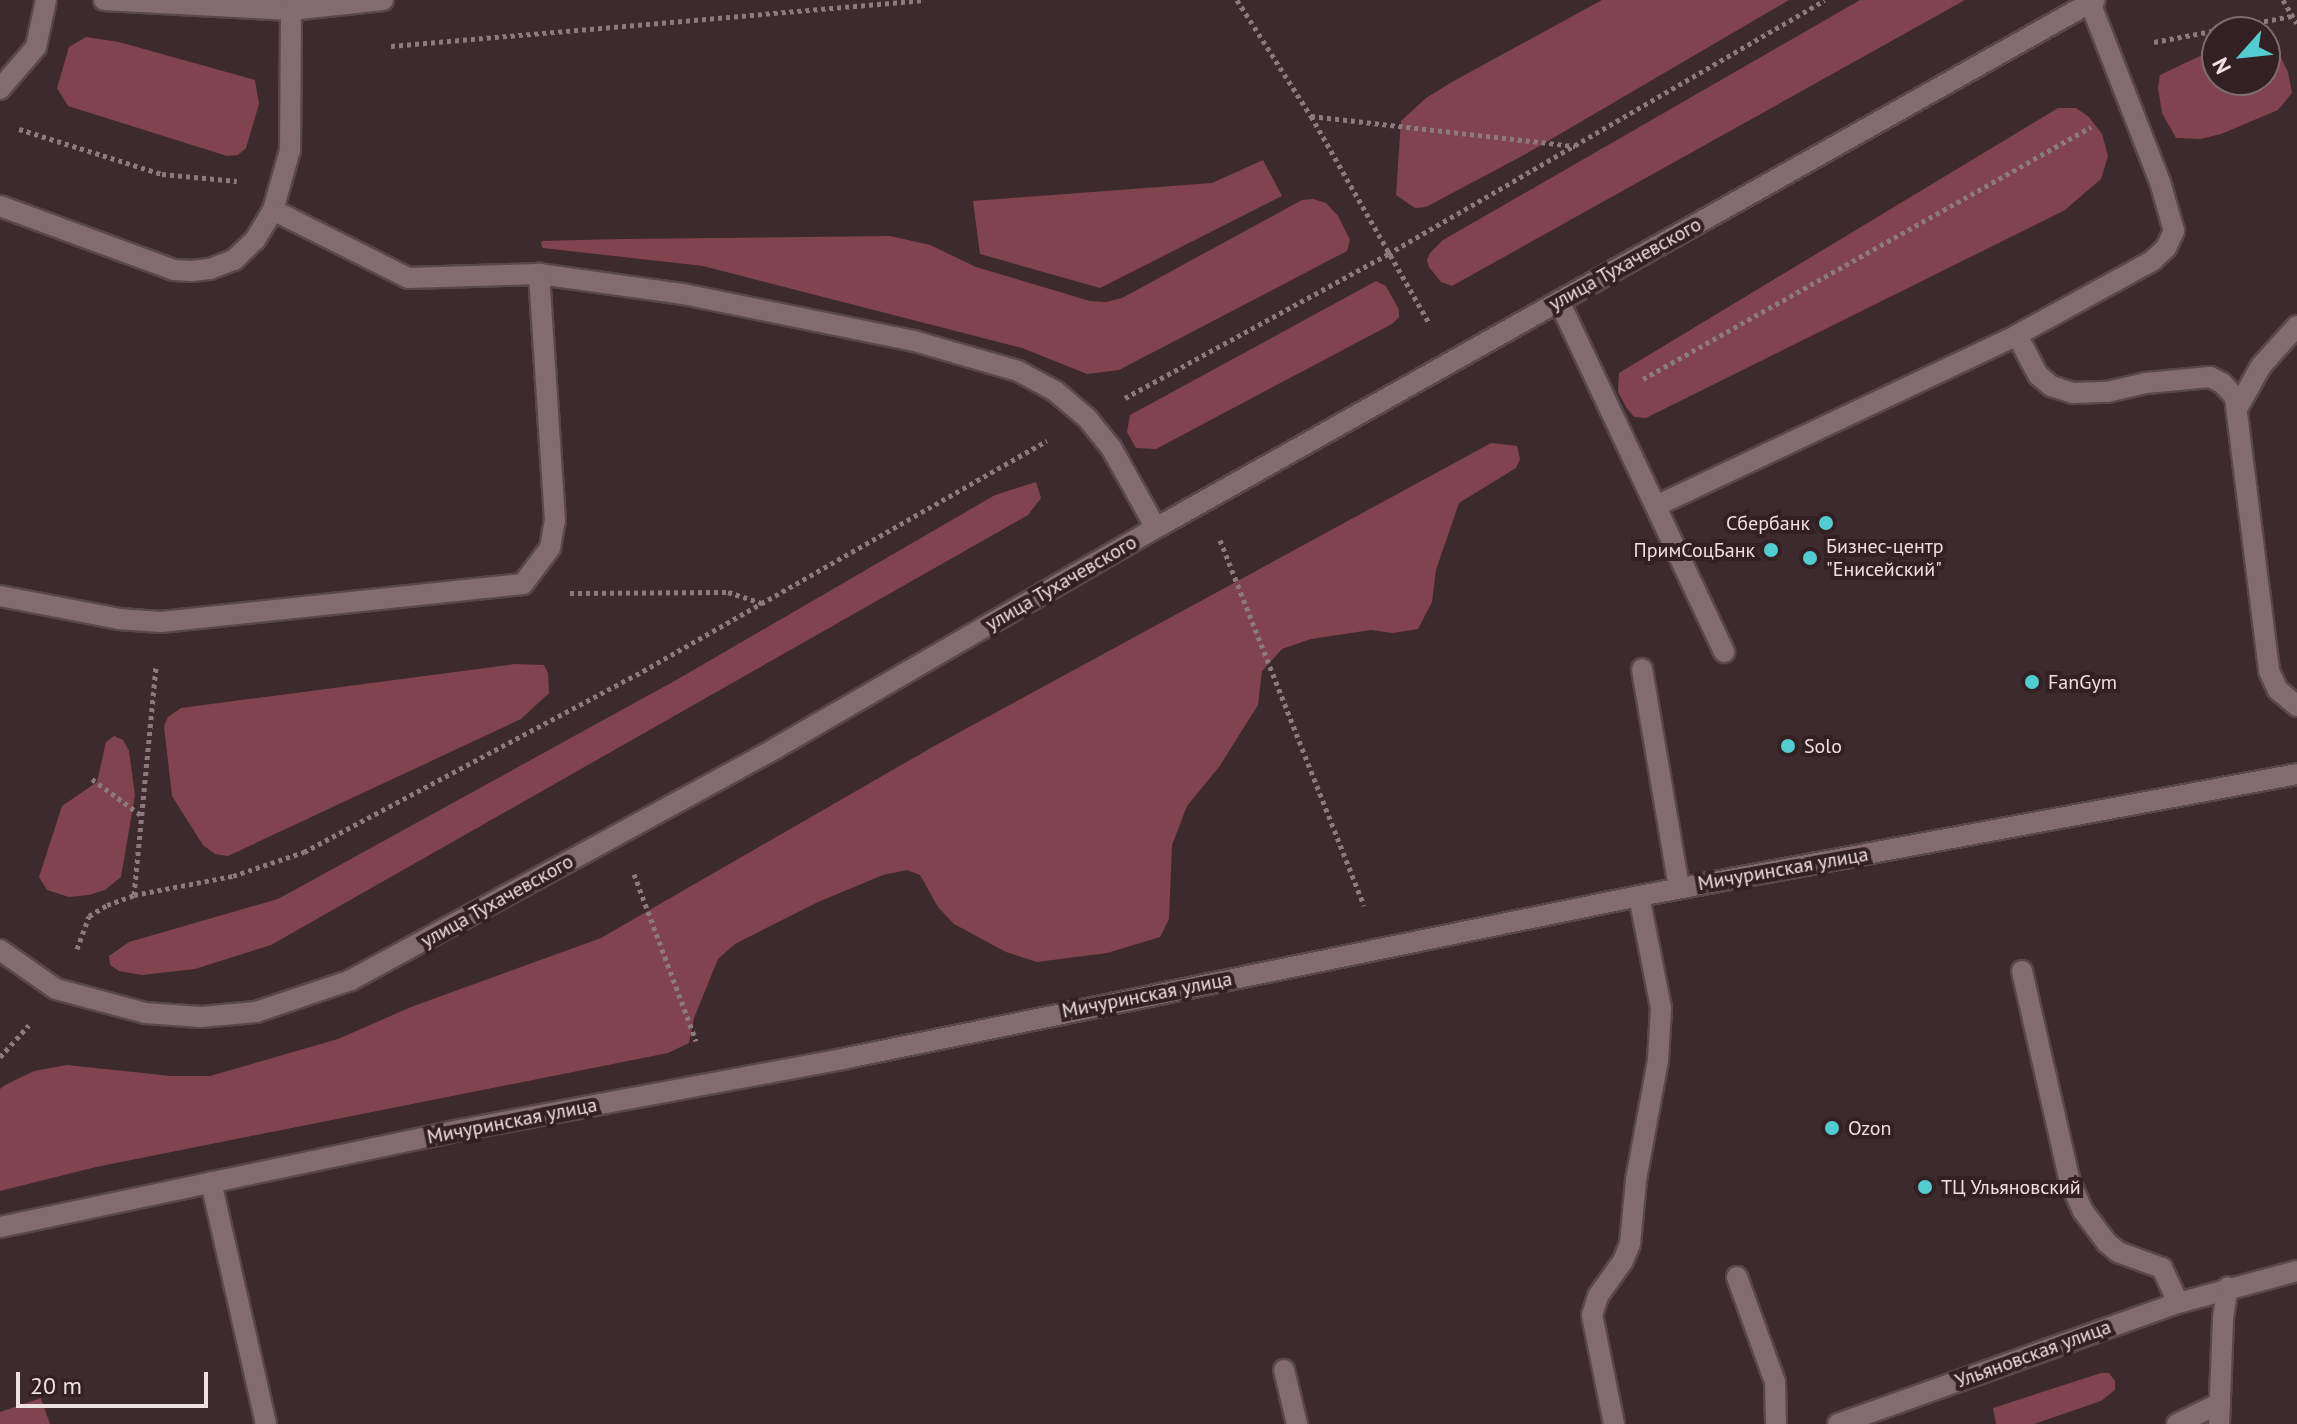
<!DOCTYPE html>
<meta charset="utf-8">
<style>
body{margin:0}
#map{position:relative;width:2297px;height:1424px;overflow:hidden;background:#3d2a2d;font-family:"PT Sans",sans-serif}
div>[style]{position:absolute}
.green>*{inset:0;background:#81434e}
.path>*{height:5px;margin-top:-2.5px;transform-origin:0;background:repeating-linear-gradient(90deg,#8b7b7d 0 4px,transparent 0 8px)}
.roads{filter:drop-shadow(2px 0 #58484a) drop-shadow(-2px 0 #58484a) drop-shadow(0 2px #58484a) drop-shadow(0 -2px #58484a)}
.lane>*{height:20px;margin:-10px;padding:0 10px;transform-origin:10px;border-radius:10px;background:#836c6f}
.street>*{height:20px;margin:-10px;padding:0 10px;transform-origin:10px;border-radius:10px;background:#836c6f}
.secondary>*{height:20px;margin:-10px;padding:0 10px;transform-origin:10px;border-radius:10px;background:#836c6f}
.dots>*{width:22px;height:22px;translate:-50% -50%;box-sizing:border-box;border:4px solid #332023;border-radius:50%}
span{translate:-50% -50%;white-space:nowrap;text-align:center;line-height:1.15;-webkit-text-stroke:8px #332023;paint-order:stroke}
.street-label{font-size:20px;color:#ede0e1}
.poi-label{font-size:20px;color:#ede0e1}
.right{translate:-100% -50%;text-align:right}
.left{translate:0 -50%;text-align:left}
.north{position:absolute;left:2201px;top:16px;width:80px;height:80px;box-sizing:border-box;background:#332023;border:2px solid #7d6d6f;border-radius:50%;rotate:243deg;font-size:22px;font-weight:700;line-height:32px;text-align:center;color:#ede0e1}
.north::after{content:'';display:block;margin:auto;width:28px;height:36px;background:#52ccd0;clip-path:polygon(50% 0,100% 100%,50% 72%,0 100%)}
.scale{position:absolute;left:16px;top:1372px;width:192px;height:36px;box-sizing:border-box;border:4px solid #ede0e1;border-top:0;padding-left:10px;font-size:24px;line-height:28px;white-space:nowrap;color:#ede0e1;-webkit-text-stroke:6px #332023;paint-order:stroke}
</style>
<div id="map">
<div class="green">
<div style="clip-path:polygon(1602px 0,1789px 0,1524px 155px,1426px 207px,1415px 208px,1396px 195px,1401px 121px,1426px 98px,1452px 82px)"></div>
<div style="clip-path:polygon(1860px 0,1965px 0,1452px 286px,1441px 282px,1429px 267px,1427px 260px,1430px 253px,1443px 240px)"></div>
<div style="clip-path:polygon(2265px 36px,2275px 46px,2288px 72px,2292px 93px,2278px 110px,2221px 134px,2200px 139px,2176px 138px,2162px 113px,2158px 88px,2160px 75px,2217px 48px,2217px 80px,2265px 80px)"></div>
<div style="clip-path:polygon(86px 37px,119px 42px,255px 80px,259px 104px,246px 148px,238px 155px,227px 156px,68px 106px,57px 88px,69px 47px)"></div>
<div style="clip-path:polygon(2058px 108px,2076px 108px,2089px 117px,2102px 134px,2108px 156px,2101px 179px,2065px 210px,1646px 418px,1634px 417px,1626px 407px,1618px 392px,1619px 373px)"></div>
<div style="clip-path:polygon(1263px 160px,1282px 196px,1100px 288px,980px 254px,973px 201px,1212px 183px)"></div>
<div style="clip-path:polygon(1313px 199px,1326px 203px,1338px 216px,1350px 240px,1347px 251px,1119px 370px,1087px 374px,1022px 348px,703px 266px,543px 248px,541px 244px,542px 241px,621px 239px,890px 236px,930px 245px,976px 267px,1090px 301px,1106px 302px,1122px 298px,1302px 200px)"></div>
<div style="clip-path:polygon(1376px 281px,1386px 286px,1399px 310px,1399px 317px,1392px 324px,1156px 449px,1136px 448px,1127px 432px,1130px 415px)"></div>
<div style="clip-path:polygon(1491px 443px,1517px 446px,1520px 459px,1516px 468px,1459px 503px,1436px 570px,1432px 602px,1418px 629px,1393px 633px,1371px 630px,1311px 639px,1282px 649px,1262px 671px,1258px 705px,1219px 767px,1187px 806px,1172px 845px,1169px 919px,1160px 937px,1107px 953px,1037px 962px,1006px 952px,954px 924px,938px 907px,920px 875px,907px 870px,883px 875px,818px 902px,735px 944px,718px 959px,694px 1018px,689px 1043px,668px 1053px,96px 1167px,0 1191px,0 1089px,5px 1085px,34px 1071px,67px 1065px,171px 1076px,210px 1076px,338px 1039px,411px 1007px,601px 938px,936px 745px)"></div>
<div style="clip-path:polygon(1036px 482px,1041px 498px,1028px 515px,271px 945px,195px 969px,142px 975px,119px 971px,110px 965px,109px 956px,129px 942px,278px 899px,678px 679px,995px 495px)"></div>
<div style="clip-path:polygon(515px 664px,544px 665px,548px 673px,549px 693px,521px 719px,228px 856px,215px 854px,203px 845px,172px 796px,164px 726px,168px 717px,181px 708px)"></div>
<div style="clip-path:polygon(114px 736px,123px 740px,129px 751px,135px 795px,121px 877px,105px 890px,89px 895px,69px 897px,47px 890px,39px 877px,62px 806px,97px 782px,106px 742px)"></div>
<div style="clip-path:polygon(2101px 1373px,2109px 1373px,2115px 1381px,2115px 1390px,2101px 1401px,2034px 1424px,1996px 1424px,1993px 1408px)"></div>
<div style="clip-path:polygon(41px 1398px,50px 1424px,0 1424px,0 1412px)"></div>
</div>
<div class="path">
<div style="left:1237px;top:0;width:138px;rotate:57.5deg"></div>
<div style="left:1311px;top:116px;width:238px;rotate:60.3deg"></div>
<div style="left:2283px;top:0;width:27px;rotate:59deg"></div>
<div style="left:2154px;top:42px;width:139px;rotate:-10.7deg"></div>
<div style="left:391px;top:46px;width:536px;rotate:-4.92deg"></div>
<div style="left:1311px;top:116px;width:266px;rotate:6.5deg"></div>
<div style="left:19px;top:129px;width:150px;rotate:17.5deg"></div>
<div style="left:162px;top:174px;width:75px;rotate:5.3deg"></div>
<div style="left:1643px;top:379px;width:514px;rotate:-29.36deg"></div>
<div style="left:1125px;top:398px;width:300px;rotate:-28.7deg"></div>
<div style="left:1388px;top:254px;width:505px;rotate:-30.17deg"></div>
<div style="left:1220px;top:540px;width:393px;rotate:68.5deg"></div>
<div style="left:570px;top:593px;width:158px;rotate:-0.4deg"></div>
<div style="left:728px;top:592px;width:36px;rotate:18deg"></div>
<div style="left:92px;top:779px;width:61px;rotate:36.3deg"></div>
<div style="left:634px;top:874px;width:178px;rotate:69.6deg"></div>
<div style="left:134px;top:895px;width:229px;rotate:-84.5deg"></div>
<div style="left:77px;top:949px;width:35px;rotate:-70deg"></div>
<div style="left:89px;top:916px;width:21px;rotate:-31deg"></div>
<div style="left:107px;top:905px;width:29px;rotate:-20deg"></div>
<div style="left:134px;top:895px;width:101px;rotate:-10.9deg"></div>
<div style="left:233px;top:876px;width:75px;rotate:-18.7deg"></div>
<div style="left:304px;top:852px;width:376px;rotate:-28.1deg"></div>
<div style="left:636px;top:675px;width:473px;rotate:-29.7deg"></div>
<div style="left:0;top:1057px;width:43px;rotate:-47.8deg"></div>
</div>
<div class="roads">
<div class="lane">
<div style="left:104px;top:0;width:187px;rotate:3.1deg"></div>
<div style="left:383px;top:0;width:93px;rotate:173.8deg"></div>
<div style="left:291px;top:10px;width:140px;rotate:90.4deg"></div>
<div style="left:290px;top:150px;width:62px;rotate:105.8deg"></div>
<div style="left:273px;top:210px;width:151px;rotate:26.7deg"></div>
<div style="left:408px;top:278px;width:131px;rotate:-1.7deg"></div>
<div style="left:539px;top:274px;width:145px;rotate:7.9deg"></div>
<div style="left:683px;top:294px;width:236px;rotate:11.5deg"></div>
<div style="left:914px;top:341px;width:108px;rotate:16.1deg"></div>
<div style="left:1018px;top:371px;width:42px;rotate:28.4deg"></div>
<div style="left:1055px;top:391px;width:42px;rotate:40.2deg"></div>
<div style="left:1087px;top:418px;width:40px;rotate:51deg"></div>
<div style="left:1112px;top:449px;width:90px;rotate:60.9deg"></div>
<div style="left:0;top:89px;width:55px;rotate:-49.4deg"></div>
<div style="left:36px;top:47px;width:48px;rotate:-78deg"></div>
<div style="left:0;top:206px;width:185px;rotate:20.2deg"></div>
<div style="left:174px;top:270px;width:17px;rotate:3deg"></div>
<div style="left:191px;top:271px;width:19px;rotate:-6deg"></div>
<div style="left:210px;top:269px;width:26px;rotate:-21deg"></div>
<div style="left:234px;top:260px;width:29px;rotate:-44deg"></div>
<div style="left:255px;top:240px;width:35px;rotate:-59deg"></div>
<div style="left:1559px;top:301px;width:388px;rotate:64.8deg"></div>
<div style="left:2017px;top:335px;width:154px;rotate:-28.7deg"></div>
<div style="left:2152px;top:261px;width:19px;rotate:-43deg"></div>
<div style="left:2166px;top:248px;width:19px;rotate:-65deg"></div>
<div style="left:2174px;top:231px;width:51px;rotate:-105.9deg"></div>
<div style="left:2160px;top:182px;width:193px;rotate:-111.3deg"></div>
<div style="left:2238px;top:407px;width:47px;rotate:-60.7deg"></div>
<div style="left:2261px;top:366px;width:54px;rotate:-48deg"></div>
<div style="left:1656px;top:506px;width:399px;rotate:-25.3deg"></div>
<div style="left:2017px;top:335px;width:45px;rotate:62.3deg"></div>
<div style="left:2038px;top:375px;width:17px;rotate:40deg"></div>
<div style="left:2051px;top:386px;width:23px;rotate:18deg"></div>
<div style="left:2073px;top:393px;width:34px;rotate:-2deg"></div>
<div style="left:2107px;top:392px;width:40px;rotate:-13deg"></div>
<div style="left:2146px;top:383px;width:64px;rotate:-5.4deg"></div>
<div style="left:2210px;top:377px;width:13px;rotate:27deg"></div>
<div style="left:2222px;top:383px;width:19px;rotate:47deg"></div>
<div style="left:2235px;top:397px;width:276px;rotate:82.9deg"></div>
<div style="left:2269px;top:671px;width:21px;rotate:65deg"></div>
<div style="left:2278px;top:690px;width:25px;rotate:40deg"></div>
<div style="left:0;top:596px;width:121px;rotate:10.9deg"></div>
<div style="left:119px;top:619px;width:42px;rotate:4.1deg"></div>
<div style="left:161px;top:622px;width:364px;rotate:-6deg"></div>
<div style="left:523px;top:584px;width:45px;rotate:-53.1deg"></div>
<div style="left:550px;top:548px;width:27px;rotate:-80deg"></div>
<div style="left:555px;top:521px;width:248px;rotate:-93.7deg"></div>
<div style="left:1642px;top:669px;width:222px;rotate:80.4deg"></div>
<div style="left:2022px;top:971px;width:216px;rotate:77.2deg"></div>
<div style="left:2070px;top:1182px;width:32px;rotate:66deg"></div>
<div style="left:2083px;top:1211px;width:40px;rotate:53deg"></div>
<div style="left:2107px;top:1243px;width:14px;rotate:39deg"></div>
<div style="left:2118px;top:1252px;width:47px;rotate:20deg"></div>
<div style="left:2162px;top:1268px;width:38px;rotate:65deg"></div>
<div style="left:211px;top:1182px;width:248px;rotate:77.2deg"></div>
<div style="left:1737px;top:1277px;width:112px;rotate:70.1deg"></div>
<div style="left:1775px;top:1382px;width:42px;rotate:88.6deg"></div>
<div style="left:1284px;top:1370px;width:56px;rotate:76.5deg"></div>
<div style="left:1614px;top:1424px;width:111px;rotate:-101.4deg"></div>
<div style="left:1592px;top:1315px;width:20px;rotate:-72deg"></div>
<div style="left:1598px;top:1296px;width:43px;rotate:-54.5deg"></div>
<div style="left:1623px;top:1261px;width:18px;rotate:-68deg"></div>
<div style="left:1630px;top:1244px;width:64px;rotate:-84.6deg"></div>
<div style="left:1636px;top:1180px;width:122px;rotate:-79.6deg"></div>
<div style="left:1658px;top:1060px;width:52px;rotate:-86.7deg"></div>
<div style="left:1661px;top:1008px;width:114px;rotate:-101.1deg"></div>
<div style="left:2177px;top:1424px;width:48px;rotate:-26deg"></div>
</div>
<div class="street">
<div style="left:1838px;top:1424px;width:361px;rotate:-19.6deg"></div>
<div style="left:2178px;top:1303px;width:123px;rotate:-15.1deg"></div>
<div style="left:2219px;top:1424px;width:106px;rotate:-87.8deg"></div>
<div style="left:2223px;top:1318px;width:31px;rotate:-81deg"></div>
</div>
<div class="secondary">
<div style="left:0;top:950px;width:68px;rotate:34.9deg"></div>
<div style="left:56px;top:989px;width:92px;rotate:15.1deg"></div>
<div style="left:145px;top:1013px;width:56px;rotate:4.1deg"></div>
<div style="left:201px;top:1017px;width:55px;rotate:-5.2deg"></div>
<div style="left:256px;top:1012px;width:100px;rotate:-18.6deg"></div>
<div style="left:351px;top:980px;width:484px;rotate:-28.6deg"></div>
<div style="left:776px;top:748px;width:439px;rotate:-30.1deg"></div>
<div style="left:1156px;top:528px;width:1077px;rotate:-29.35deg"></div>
<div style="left:0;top:1227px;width:459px;rotate:-11.9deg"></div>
<div style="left:449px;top:1132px;width:405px;rotate:-10.5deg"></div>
<div style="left:847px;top:1058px;width:808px;rotate:-11.56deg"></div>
<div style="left:1639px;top:896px;width:669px;rotate:-10.5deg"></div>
</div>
</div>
<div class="dots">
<div style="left:1826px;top:523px;background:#52ccd0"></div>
<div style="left:1771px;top:550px;background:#52ccd0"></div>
<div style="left:1810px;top:558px;background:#52ccd0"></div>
<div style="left:2032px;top:682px;background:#52ccd0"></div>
<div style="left:1788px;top:746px;background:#52ccd0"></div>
<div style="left:1832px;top:1128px;background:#52ccd0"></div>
<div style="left:1925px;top:1187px;background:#52ccd0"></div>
</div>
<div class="street-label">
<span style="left:1625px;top:264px;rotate:-29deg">улица Тухачевского</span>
<span style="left:1061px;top:583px;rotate:-30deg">улица Тухачевского</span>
<span style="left:1783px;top:869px;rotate:-10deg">Мичуринская улица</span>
<span style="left:497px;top:901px;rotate:-29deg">улица Тухачевского</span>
<span style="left:1147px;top:995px;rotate:-11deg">Мичуринская улица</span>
<span style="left:512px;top:1121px;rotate:-11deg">Мичуринская улица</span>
<span style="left:2033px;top:1354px;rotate:-20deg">Ульяновская улица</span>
</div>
<div class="poi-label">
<span class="right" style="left:1810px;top:523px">Сбербанк</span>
<span class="left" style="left:1826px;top:558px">Бизнес-центр<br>"Енисейский"</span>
<span class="right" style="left:1755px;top:550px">ПримСоцБанк</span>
<span class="left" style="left:2048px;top:682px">FanGym</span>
<span class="left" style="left:1804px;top:746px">Solo</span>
<span class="left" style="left:1848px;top:1128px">Ozon</span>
<span class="left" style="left:1941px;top:1187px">ТЦ Ульяновский</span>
</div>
<div class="north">N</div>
<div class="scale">20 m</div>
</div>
